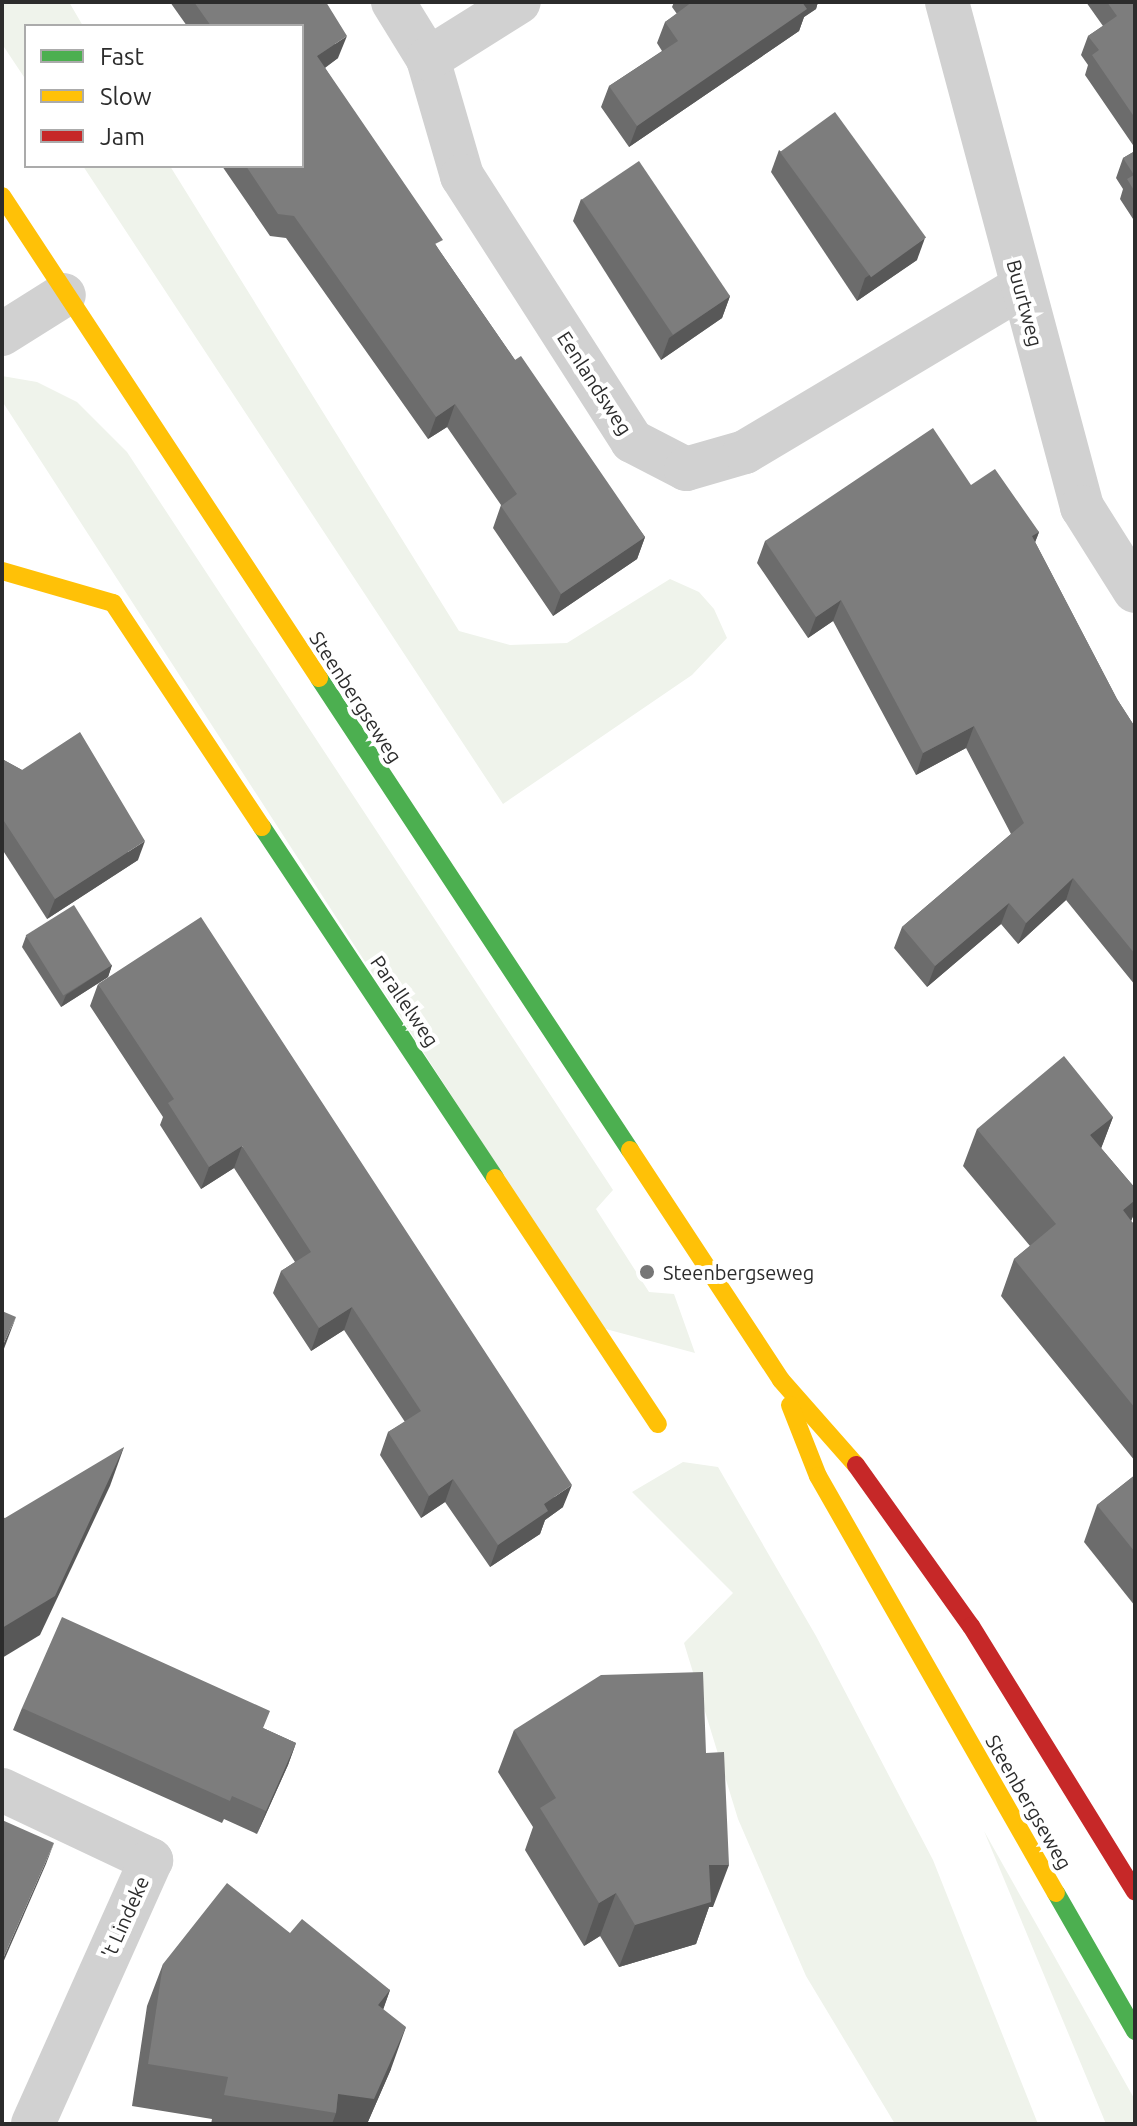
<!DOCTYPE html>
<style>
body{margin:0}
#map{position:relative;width:1137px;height:2126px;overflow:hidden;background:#fff;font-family:Ubuntu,sans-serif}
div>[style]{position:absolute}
.green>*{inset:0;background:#eff3eb}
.street>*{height:44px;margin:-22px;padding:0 22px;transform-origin:22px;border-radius:22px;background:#d1d1d1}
.fast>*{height:18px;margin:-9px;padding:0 9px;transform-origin:9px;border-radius:9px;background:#4caf50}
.slow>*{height:18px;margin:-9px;padding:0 9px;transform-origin:9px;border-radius:9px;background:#ffc107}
.jam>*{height:18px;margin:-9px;padding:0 9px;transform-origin:9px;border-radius:9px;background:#c62828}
.wall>*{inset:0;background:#6c6c6c}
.shaded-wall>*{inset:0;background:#585858}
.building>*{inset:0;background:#7d7d7d;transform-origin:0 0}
.dots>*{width:22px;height:22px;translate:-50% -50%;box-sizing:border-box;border:4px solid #fff;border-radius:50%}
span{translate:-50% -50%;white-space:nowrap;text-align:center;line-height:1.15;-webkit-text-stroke:8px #fff;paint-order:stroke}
.street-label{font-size:20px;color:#2c2c2c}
.poi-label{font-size:20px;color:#2c2c2c}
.left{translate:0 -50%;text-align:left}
.frame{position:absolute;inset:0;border:4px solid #2c2c2c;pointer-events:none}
.legend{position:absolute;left:24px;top:24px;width:280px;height:144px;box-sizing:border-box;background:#fff;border:2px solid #ababab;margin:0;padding:10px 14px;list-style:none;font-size:24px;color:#2c2c2c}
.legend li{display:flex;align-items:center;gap:16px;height:40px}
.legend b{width:40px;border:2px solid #ababab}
</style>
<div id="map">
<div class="green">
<div style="clip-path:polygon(2px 2px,69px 2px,83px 26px,26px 26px,26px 80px,2px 44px)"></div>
<div style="clip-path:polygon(83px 166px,170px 166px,459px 631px,510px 645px,567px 643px,670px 579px,699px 592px,714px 609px,727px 638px,692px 675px,503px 804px)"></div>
<div style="clip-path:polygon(2px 376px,37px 382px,77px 402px,127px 452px,613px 1190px,596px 1209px,649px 1292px,674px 1294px,695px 1353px,602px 1328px,2px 401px)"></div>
<div style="clip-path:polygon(683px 1462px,718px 1467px,816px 1636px,933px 1860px,1038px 2124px,895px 2124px,806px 1976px,738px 1819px,684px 1643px,733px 1593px,632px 1492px)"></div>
<div style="clip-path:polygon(984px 1831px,1135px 2100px,1135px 2124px,1106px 2124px)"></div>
</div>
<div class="street">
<div style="left:393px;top:2px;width:67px;rotate:58.4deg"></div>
<div style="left:428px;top:59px;width:122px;rotate:73.8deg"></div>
<div style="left:462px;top:176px;width:315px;rotate:57.3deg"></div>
<div style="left:632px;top:441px;width:61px;rotate:27.4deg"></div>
<div style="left:686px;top:469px;width:61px;rotate:-16.1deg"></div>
<div style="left:745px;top:452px;width:320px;rotate:-30.8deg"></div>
<div style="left:947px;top:2px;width:523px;rotate:75.03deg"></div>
<div style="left:1082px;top:507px;width:99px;rotate:57.8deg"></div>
<div style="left:428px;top:59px;width:107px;rotate:-32.1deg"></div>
<div style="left:2px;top:334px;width:73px;rotate:-32.2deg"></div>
<div style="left:2px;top:1790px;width:165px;rotate:25.2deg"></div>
<div style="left:151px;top:1860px;width:289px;rotate:114.1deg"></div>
</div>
<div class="fast">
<div style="left:319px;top:678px;width:565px;rotate:56.62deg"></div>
<div style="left:262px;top:827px;width:421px;rotate:56.4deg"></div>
<div style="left:1056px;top:1893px;width:159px;rotate:60.2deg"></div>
</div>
<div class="slow">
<div style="left:2px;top:196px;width:577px;rotate:56.67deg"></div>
<div style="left:2px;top:571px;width:116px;rotate:16.1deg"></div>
<div style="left:113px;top:603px;width:269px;rotate:56.4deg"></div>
<div style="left:630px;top:1150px;width:275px;rotate:56.7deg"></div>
<div style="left:781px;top:1380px;width:113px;rotate:48.6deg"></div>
<div style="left:495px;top:1178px;width:295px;rotate:56.5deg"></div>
<div style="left:790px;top:1405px;width:76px;rotate:68.5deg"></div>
<div style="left:818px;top:1476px;width:480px;rotate:60.3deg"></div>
</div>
<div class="jam">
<div style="left:856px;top:1465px;width:198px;rotate:54.5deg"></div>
<div style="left:971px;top:1626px;width:312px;rotate:58.3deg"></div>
</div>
<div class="wall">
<div style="clip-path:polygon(170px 2px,326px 2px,338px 58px,325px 68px,439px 250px,515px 360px,645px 537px,637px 559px,553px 616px,493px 528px,501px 505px,447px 427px,428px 439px,286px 238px,270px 236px,222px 166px,302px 166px,302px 26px,187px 26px)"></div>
<div style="clip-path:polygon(674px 2px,818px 2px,816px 9px,804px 17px,799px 31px,629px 147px,601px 107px,609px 86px,662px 51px,657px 43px,665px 22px,677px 14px,672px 7px)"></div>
<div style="clip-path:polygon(1086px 2px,1135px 2px,1135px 148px,1085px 75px,1088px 65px,1081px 55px,1088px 36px,1103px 26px)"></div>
<div style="clip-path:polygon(779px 150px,917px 260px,857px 301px,771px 172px)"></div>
<div style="clip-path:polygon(1135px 151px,1135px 222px,1120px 199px,1123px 189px,1116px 178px,1123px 158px)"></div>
<div style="clip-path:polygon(581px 199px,730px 296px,722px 318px,661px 360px,573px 221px)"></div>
<div style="clip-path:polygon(971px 485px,1039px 532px,1035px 542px,1117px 699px,1135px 727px,1135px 985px,1066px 900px,1018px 944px,1001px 924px,927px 987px,894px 948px,902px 927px,1011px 834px,966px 748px,916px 775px,833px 621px,808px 638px,757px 563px,765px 541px)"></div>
<div style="clip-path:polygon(2px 759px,22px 770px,138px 860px,47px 919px,2px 849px)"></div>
<div style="clip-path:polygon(26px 936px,112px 965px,108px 977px,61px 1007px,22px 947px)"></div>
<div style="clip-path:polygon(98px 984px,563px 1507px,545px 1520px,540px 1534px,490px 1567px,445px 1502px,421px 1518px,380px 1455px,388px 1432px,405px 1422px,344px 1330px,311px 1351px,273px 1293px,281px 1271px,295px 1262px,234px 1168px,201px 1189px,160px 1125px,163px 1117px,90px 1006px)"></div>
<div style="clip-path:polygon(1113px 1117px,1101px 1148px,1135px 1188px,1135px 1211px,1131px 1221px,1135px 1225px,1135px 1461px,1001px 1296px,1014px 1259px,1030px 1246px,963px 1166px,977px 1129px)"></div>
<div style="clip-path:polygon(1135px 1475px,1135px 1606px,1084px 1542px,1097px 1505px)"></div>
<div style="clip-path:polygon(22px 1708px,263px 1728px,296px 1743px,288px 1765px,257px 1834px,224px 1819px,222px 1823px,13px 1730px)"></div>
<div style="clip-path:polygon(514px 1730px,713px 1907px,709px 1907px,696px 1944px,619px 1967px,600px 1936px,584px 1946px,525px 1850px,533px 1827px,498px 1772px)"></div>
<div style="clip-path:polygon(290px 1933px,390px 1990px,383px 2009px,391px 2069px,367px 2124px,211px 2124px,212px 2119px,132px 2106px,147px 2006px,163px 1964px)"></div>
</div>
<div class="shaded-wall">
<div style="clip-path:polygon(802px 2px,818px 2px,816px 9px,804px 17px,799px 31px,629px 147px,637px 126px)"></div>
<div style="clip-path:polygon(347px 36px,338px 58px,309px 79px,317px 56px)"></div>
<div style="clip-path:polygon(925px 238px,917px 260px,857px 301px,865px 278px)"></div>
<div style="clip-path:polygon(730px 296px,722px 318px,661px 360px,669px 338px)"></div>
<div style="clip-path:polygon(455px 404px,447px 427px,428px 439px,436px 417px)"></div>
<div style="clip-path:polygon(1039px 532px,1031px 553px,1032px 536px)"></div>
<div style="clip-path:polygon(645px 537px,637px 559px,553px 616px,561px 594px)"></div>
<div style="clip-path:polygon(841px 600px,833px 621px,808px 638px,816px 617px)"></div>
<div style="clip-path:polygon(974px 726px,966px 748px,916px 775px,923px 753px)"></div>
<div style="clip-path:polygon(145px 841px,138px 860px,47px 919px,55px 899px)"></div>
<div style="clip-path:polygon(1073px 878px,1066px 900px,1018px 944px,1026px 923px)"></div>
<div style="clip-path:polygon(1009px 903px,1001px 924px,927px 987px,935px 966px)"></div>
<div style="clip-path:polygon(112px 965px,108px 977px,61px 1007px,66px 995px)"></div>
<div style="clip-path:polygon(1113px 1117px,1099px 1154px,1090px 1135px)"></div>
<div style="clip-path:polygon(242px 1146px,234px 1168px,201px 1189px,209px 1167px)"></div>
<div style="clip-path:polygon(1135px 1200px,1135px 1211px,1127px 1232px,1123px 1210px)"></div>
<div style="clip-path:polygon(352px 1307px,344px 1330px,311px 1351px,319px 1328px)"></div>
<div style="clip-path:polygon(16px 1317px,2px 1354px,2px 1347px)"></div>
<div style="clip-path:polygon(124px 1447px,110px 1486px,40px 1635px,2px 1658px,2px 1628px)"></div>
<div style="clip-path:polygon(453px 1479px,445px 1502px,421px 1518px,429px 1496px)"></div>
<div style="clip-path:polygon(572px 1485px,563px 1507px,545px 1520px,540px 1534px,490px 1567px,498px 1545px,544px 1504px)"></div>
<div style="clip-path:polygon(296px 1743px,288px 1765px,257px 1834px,266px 1811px)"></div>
<div style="clip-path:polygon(54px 1843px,46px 1864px,2px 1965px,2px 1961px)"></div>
<div style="clip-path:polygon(709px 1865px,729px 1865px,713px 1907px,709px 1907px,696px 1944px,619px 1967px,635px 1925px)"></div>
<div style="clip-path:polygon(616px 1893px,600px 1936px,584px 1946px,599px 1903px)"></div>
<div style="clip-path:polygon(390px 1990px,375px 2033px,378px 2005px)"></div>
<div style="clip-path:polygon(406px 2027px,391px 2069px,367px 2124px,332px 2124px,336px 2113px,338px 2094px)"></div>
</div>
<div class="building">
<div style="clip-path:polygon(194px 2px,326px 2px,347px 36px,317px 56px,443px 240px,435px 244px,515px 360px,521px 356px,645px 537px,561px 594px,501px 506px,517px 494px,455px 404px,436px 417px,294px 216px,278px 214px,246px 166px,302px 166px,302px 26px,211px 26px)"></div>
<div style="clip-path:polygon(692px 2px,802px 2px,807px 9px,637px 126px,609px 86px,678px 41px,665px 22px)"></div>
<div style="clip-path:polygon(1107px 2px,1135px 2px,1135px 118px,1092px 55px,1099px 50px,1088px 36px,1117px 16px)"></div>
<div style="left:835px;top:112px;width:155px;height:68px;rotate:54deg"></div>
<div style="clip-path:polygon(1135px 151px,1135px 192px,1127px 179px,1134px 175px,1123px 158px)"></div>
<div style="left:639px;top:161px;width:163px;height:69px;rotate:56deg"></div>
<div style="clip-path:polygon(933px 428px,971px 485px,995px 469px,1039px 532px,1032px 536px,1117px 699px,1135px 727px,1135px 954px,1073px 878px,1026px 923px,1009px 903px,935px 966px,902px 927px,1024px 823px,974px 726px,923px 753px,841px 600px,816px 617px,765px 541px)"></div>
<div style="clip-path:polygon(80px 732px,145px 841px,55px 899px,2px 818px,2px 759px,22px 770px)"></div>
<div style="left:74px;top:905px;width:71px;height:57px;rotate:58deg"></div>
<div style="clip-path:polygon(201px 917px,572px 1485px,544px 1504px,548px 1511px,498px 1545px,453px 1479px,429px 1496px,388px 1432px,421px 1411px,352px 1307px,319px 1328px,281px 1271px,311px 1252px,242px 1146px,209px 1167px,168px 1103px,174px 1099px,98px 984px)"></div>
<div style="clip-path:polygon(1064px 1056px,1113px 1117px,1090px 1135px,1135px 1188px,1135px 1200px,1123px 1210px,1135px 1226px,1135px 1408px,1014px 1259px,1056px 1224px,977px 1129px)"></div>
<div style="clip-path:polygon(2px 1311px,16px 1317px,2px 1347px)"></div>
<div style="clip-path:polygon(124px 1447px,55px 1596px,2px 1628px,2px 1517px,5px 1518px)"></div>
<div style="clip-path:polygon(1135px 1475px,1135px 1552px,1097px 1505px)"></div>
<div style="clip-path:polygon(62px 1617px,270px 1711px,263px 1728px,296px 1743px,266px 1811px,232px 1796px,230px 1801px,22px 1708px)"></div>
<div style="clip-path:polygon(703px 1672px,706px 1753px,724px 1752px,729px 1865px,709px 1865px,711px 1902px,635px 1925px,616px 1893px,599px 1903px,540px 1808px,556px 1798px,514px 1730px,601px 1675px)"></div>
<div style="clip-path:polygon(2px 1820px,54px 1843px,2px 1961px)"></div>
<div style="clip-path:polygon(227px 1883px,290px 1933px,302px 1919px,390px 1990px,378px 2005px,406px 2027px,374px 2099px,338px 2094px,336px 2113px,224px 2095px,228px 2077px,148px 2064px,163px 1964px)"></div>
</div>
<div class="dots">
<div style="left:647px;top:1272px;background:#767676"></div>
</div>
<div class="street-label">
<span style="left:1025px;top:303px;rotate:75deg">Buurtweg</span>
<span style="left:595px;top:383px;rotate:57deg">Eenlandsweg</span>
<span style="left:356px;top:697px;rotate:57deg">Steenbergseweg</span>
<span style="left:405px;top:1001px;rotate:56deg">Parallelweg</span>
<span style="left:1029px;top:1802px;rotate:60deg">Steenbergseweg</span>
<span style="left:125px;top:1917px;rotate:-66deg">'t Lindeke</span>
</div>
<div class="poi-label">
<span class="left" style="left:663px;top:1272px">Steenbergseweg</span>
</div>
<div class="frame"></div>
<ul class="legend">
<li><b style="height:10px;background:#4caf50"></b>Fast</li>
<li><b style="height:10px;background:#ffc107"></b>Slow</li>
<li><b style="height:10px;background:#c62828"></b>Jam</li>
</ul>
</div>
